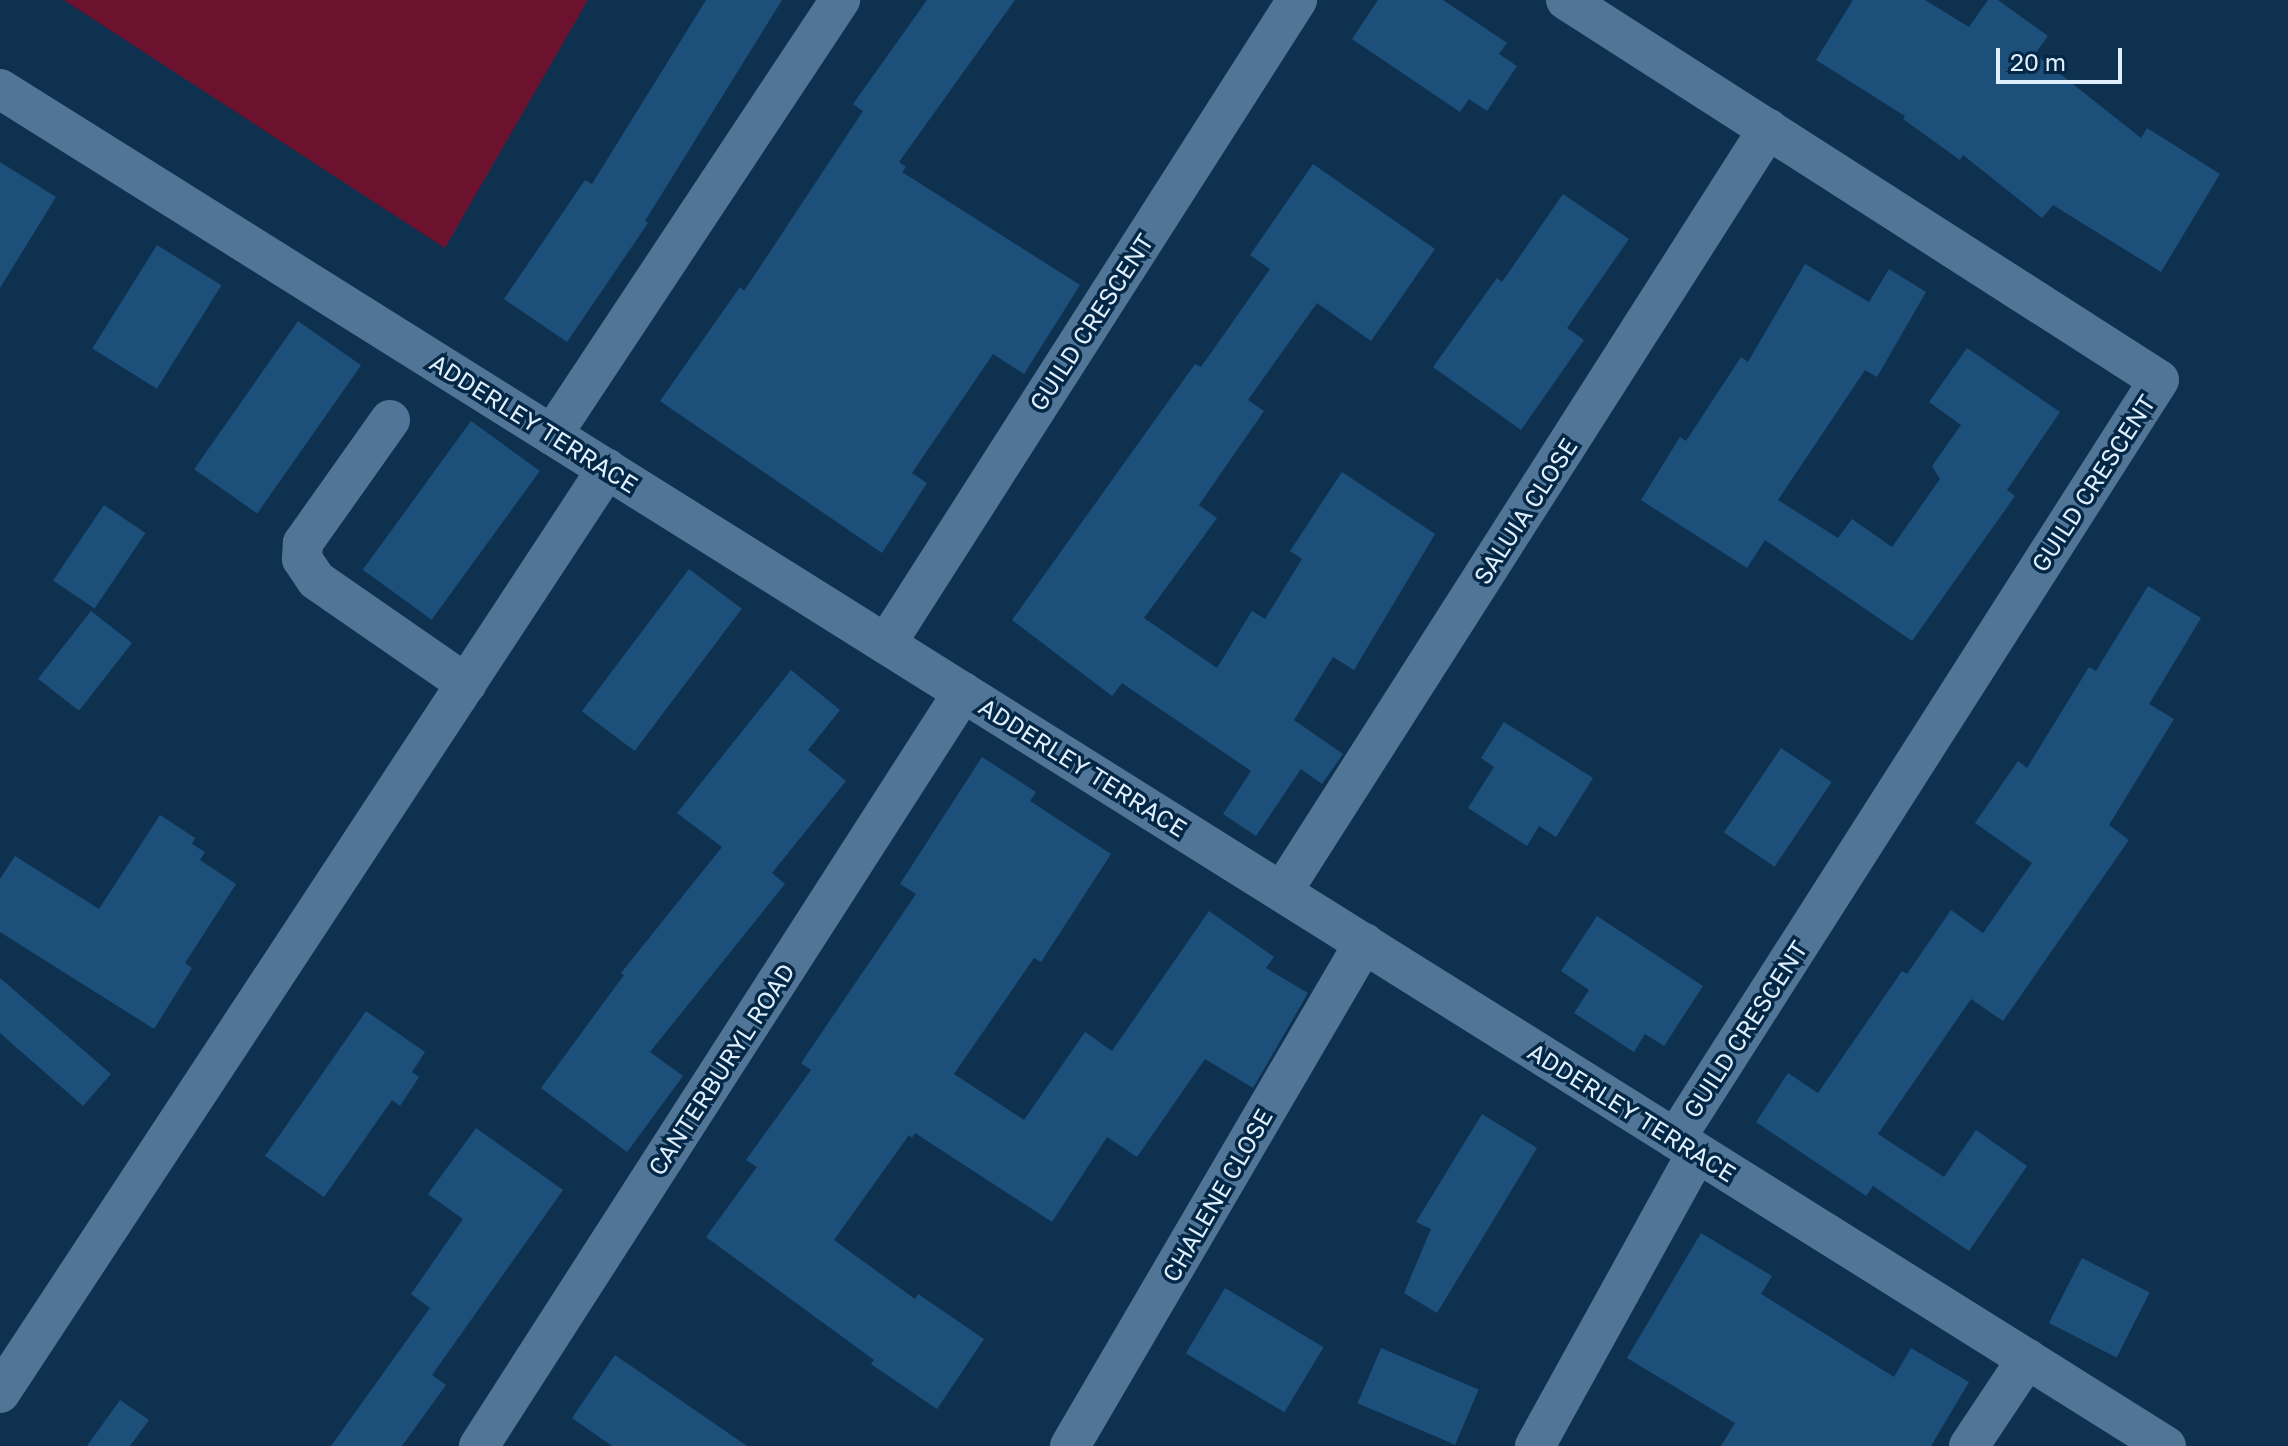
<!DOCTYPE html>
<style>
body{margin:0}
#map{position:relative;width:2288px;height:1446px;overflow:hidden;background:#0e314f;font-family:"Golos Text",sans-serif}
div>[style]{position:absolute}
.green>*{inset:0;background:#6c122f}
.building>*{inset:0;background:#1d4f7b;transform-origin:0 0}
.street>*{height:40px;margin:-20px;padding:0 20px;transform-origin:20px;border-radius:20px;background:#517597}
span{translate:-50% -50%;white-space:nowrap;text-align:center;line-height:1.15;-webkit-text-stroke:7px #032744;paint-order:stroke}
.street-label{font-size:24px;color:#dfeffe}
.scale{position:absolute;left:1996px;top:48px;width:126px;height:36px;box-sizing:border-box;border:4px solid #dfeffe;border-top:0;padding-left:10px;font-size:24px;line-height:28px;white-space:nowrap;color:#dfeffe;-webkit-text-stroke:6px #032744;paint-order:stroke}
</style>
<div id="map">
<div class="green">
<div style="clip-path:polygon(64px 0,588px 0,445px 248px)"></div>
</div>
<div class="building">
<div style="clip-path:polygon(706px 0,782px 0,645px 221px,648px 223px,567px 342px,504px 299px,585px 180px,592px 184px)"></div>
<div style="clip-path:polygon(927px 0,1015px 0,899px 162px,906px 167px,902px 172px,1080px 285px,1024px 374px,993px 354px,912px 473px,927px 483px,882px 553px,660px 401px,740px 287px,744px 291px,863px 111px,853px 104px)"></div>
<div style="clip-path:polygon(1378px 0,1443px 0,1507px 43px,1499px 54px,1517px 66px,1487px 111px,1469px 99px,1460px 112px,1352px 39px)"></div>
<div style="clip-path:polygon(1853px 0,1925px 0,1969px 27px,1988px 0,1998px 0,2048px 36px,2035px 54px,2141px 138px,2147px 128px,2220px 174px,2161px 272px,2053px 205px,2042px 218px,1963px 155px,1960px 160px,1903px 119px,1905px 116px,1816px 60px)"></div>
<div style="clip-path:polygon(0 162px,56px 197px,0 288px)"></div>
<div style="clip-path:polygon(1313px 164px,1435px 249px,1371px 341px,1317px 303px,1248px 400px,1264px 411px,1199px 505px,1217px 518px,1144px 618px,1217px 668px,1252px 611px,1265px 619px,1302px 559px,1290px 551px,1342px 472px,1435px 534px,1354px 670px,1333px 657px,1294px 720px,1343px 754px,1322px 784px,1301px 769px,1256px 836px,1223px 814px,1251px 771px,1122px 683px,1112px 696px,1012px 620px,1195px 364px,1201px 367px,1270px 269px,1250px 255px)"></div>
<div style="clip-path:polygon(1563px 194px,1629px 239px,1567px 328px,1584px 340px,1521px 430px,1433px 367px,1497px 278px,1502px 282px)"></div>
<div style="left:157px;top:245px;width:76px;height:122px;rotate:32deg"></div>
<div style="clip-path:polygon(1805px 264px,1869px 302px,1889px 269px,1926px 292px,1877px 377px,1865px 370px,1778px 500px,1838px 538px,1852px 519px,1892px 547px,1940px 479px,1932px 466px,1961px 425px,1929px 402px,1967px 348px,2060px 412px,2007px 490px,2015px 496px,1912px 641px,1765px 540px,1747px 568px,1641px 500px,1680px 437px,1686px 441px,1741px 357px,1748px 362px)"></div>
<div style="left:298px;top:321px;width:77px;height:181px;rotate:35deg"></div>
<div style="left:471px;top:421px;width:85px;height:184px;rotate:36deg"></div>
<div style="left:104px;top:505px;width:50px;height:91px;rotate:34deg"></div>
<div style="left:689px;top:569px;width:66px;height:178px;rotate:37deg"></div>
<div style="clip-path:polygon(2148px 586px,2201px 618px,2149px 704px,2174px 719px,2109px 825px,2129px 840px,2003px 1021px,1971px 999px,1878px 1134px,1944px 1177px,1976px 1130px,2027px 1166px,1969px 1251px,1873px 1186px,1866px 1196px,1756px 1122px,1788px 1073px,1818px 1093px,1902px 971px,1907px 974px,1951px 910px,1983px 933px,2032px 863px,1975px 823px,2018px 761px,2027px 768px,2089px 667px,2096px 671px)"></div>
<div style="left:91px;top:611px;width:52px;height:86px;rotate:38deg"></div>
<div style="clip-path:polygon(791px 670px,840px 710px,808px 750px,846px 781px,772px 873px,785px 884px,650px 1052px,683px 1076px,627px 1152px,541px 1088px,624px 975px,621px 973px,722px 847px,677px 813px)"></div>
<div style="clip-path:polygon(1504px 722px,1593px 778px,1556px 837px,1539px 826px,1527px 846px,1468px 808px,1494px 767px,1481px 758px)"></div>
<div style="left:1781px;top:748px;width:61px;height:102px;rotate:34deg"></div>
<div style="clip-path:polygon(982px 757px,1036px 792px,1030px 801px,1111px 854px,1041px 962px,1034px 958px,954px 1074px,1024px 1120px,1085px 1032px,1112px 1051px,1209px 911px,1274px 957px,1266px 968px,1308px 993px,1253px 1088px,1205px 1059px,1137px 1157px,1107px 1137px,1052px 1222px,915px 1133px,912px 1138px,909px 1135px,834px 1240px,915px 1299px,918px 1294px,984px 1339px,937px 1409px,871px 1364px,874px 1360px,706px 1237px,757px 1167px,746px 1160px,811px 1070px,801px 1063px,916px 894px,900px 884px)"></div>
<div style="clip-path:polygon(160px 815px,195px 838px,192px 844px,205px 852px,200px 860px,236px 884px,185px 963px,192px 968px,154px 1029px,0 932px,0 879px,15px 856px,99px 909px)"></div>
<div style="clip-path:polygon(1597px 916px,1703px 986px,1664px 1046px,1645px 1034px,1634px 1052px,1574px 1013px,1589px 990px,1561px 971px)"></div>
<div style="clip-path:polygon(0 978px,111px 1074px,83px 1106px,0 1033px)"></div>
<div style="clip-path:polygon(366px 1011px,425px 1052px,412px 1072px,419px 1077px,400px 1106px,392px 1100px,324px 1197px,265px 1156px)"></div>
<div style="clip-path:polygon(1482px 1114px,1537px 1148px,1437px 1313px,1404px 1293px,1431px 1229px,1416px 1222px)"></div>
<div style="clip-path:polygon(476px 1128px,563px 1190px,432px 1375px,446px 1385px,402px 1446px,331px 1446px,430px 1308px,411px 1294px,463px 1219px,428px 1194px)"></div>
<div style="clip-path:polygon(1701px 1233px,1772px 1276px,1761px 1294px,1894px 1377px,1911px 1348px,1969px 1382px,1931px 1446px,1721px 1446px,1735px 1423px,1627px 1358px)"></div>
<div style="left:2082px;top:1258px;width:76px;height:73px;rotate:27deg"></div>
<div style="left:1225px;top:1288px;width:115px;height:76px;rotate:31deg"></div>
<div style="left:1381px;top:1348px;width:106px;height:60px;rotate:23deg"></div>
<div style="clip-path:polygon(615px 1355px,747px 1446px,612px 1446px,572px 1418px)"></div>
<div style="clip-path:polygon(120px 1400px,149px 1420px,130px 1446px,87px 1446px)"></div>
</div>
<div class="street">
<div style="left:1566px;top:0;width:704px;rotate:32.65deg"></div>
<div style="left:2159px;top:380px;width:900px;rotate:122.52deg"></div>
<div style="left:0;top:89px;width:2556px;rotate:32.07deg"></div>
<div style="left:390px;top:420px;width:151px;rotate:125.3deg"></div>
<div style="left:303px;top:543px;width:16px;rotate:94deg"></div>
<div style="left:302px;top:559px;width:25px;rotate:56deg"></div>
<div style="left:316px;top:580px;width:183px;rotate:34.7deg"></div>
<div style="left:552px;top:435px;width:522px;rotate:-56.49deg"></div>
<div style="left:886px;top:644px;width:764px;rotate:-57.45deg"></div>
<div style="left:1282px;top:892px;width:905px;rotate:-57.5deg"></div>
<div style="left:0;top:1393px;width:1106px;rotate:-56.7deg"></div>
<div style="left:479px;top:1446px;width:896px;rotate:-57.3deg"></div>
<div style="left:1070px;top:1446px;width:583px;rotate:-59.69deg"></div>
<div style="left:1535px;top:1446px;width:335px;rotate:-61.1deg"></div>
<div style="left:1969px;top:1446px;width:105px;rotate:-56.3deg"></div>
</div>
<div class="street-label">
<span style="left:1091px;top:322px;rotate:-57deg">GUILD CRESCENT</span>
<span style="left:534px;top:423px;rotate:32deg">ADDERLEY TERRACE</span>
<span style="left:2093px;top:483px;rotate:-57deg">GUILD CRESCENT</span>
<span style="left:1525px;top:511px;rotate:-57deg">SALUIA CLOSE</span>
<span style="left:1083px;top:767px;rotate:32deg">ADDERLEY TERRACE</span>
<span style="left:1745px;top:1029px;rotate:-57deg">GUILD CRESCENT</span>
<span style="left:721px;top:1069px;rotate:-57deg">CANTERBURYL ROAD</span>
<span style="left:1632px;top:1112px;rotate:32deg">ADDERLEY TERRACE</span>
<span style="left:1217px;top:1195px;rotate:-60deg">CHALENE CLOSE</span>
</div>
<div class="scale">20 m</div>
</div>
